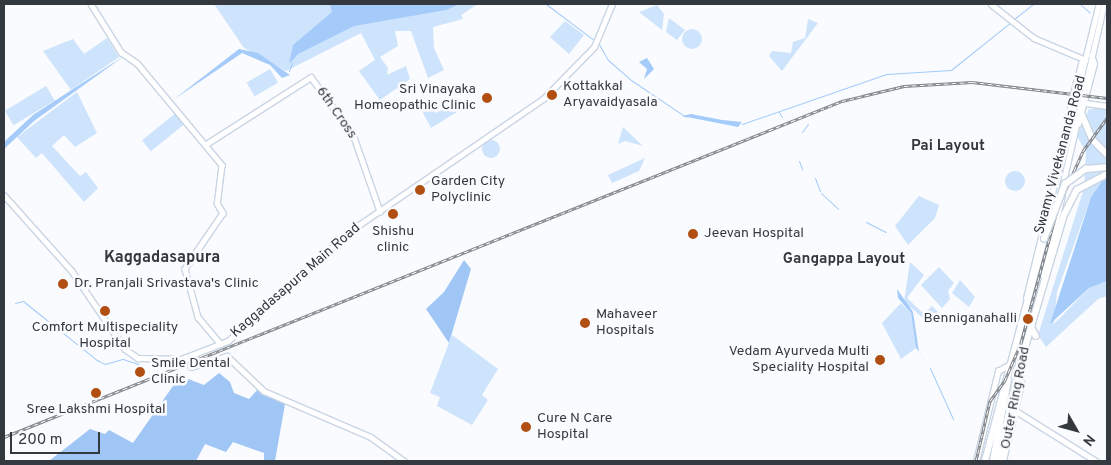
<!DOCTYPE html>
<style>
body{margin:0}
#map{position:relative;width:1111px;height:465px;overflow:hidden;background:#f9fbfe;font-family:Overpass,sans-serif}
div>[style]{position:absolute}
.green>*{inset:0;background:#cee3fc;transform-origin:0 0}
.round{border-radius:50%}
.forest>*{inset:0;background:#a0c6f5}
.water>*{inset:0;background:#a4cbf9}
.stream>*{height:1px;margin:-0.5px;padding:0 0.5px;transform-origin:0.5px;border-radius:0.5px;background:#a4cbf9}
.roads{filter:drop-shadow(1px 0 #c9d5e3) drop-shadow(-1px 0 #c9d5e3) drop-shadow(0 1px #c9d5e3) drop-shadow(0 -1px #c9d5e3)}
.secondary>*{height:4.5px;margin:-2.25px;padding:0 2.25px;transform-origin:2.25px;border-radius:2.25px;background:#fff}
.primary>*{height:4.5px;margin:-2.25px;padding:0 2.25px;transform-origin:2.25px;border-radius:2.25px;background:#fff}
.highway>*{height:5.5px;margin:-2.75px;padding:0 2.75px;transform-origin:2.75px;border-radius:2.75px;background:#fff}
.rail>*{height:3px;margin-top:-1.5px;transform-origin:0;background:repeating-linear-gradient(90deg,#f9fbfe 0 4px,#7e8287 0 8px);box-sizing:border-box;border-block:1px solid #7e8287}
.bridges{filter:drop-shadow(1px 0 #c9d5e3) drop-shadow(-1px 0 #c9d5e3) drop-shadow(0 1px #c9d5e3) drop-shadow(0 -1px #c9d5e3)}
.highway-bridge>*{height:5.5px;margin:-2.75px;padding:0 2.75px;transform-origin:2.75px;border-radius:2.75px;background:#fff}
.dots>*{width:14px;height:14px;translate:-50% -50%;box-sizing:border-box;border:2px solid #f9fbfe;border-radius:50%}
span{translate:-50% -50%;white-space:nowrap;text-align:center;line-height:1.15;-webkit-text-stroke:5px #f9fbfe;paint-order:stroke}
.poi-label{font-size:14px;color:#34393f}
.left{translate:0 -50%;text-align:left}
.right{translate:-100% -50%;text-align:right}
.street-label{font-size:14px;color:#34393f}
.neighbourhood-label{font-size:15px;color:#34393f;font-weight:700}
.quarter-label{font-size:16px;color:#34393f;font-weight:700}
.frame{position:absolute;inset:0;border:5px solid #34393f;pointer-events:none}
.north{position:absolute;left:1051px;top:405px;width:50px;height:50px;-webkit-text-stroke:4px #f9fbfe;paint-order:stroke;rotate:128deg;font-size:14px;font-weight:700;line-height:20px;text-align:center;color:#34393f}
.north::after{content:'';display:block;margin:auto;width:18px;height:22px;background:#34393f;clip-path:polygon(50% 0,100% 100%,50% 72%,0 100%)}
.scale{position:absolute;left:10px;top:432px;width:90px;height:22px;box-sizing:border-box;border:2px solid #34393f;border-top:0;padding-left:6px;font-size:15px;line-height:18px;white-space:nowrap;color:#34393f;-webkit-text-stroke:4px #f9fbfe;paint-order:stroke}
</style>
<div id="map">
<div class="green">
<div style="clip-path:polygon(214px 4px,478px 4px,461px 15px,463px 19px,433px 27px,434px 48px,444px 70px,428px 78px,411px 31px,395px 31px,398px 46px,380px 57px,388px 68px,387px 75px,406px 66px,410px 79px,380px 100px,359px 71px,375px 60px,361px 33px,286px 71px,244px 48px)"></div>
<div style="clip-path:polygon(657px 5px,664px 14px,662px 30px,639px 12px)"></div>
<div style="clip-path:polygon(669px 18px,685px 30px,677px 40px,666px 32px)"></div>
<div style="clip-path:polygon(808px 19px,818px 23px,782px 71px,769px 56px,772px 51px,791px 53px,793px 42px,805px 38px)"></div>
<div style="clip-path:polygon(565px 21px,584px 35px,569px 54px,550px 37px)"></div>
<div class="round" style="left:682px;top:29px;width:20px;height:20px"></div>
<div style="clip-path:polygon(107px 38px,119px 57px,71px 90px,43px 51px,73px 39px,84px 54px)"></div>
<div style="left:270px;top:69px;width:16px;height:27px;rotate:60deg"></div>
<div style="left:46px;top:86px;width:17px;height:48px;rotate:59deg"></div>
<div style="clip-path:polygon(77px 92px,97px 133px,75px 147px,64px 135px,52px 146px,80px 176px,86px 172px,98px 188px,84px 202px,42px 153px,36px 158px,17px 137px)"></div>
<div style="clip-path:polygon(462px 102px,465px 107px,431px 128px,421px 109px,431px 105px,435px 113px)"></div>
<div style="clip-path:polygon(1107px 108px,1107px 174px,1091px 197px,1057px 292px,1054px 324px,1089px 288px,1107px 281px,1107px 296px,1098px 299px,1046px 347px,1038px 335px,1084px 188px,1086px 152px,1077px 136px,1089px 109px)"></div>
<div style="left:177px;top:112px;width:14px;height:45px;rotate:51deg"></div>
<div style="clip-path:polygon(623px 127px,643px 146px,625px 141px,618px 144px)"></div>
<div class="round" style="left:482px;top:140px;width:18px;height:18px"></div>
<div style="clip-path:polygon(645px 158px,639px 171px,612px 183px,608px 175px)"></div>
<div class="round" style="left:1005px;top:171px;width:20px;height:20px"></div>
<div style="clip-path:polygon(919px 196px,939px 205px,935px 218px,908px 245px,895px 226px)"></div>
<div style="clip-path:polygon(910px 262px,924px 275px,907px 298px,924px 314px,932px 306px,938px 312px,929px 323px,904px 302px)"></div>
<div style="clip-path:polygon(939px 267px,954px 283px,948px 291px,950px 299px,942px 308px,921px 285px)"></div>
<div style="clip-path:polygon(960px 280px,975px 297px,969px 307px,952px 293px)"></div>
<div style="clip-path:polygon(901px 303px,911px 313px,916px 348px,901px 359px,882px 323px)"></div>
<div style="clip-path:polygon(452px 335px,498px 369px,482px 395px,488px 400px,472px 425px,437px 406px,440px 397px,430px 393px)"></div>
</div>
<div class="forest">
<div style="clip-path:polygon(464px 260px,471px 269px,449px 343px,426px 309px,444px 292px)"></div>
<div style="clip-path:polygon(219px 373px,230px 382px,234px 393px,249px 399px,257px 390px,285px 404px,275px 461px,264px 461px,264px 453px,233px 442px,226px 452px,205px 444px,196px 461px,49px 461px,90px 429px,105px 434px,109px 430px,133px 443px,180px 376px,204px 385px)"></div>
</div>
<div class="water">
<div style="clip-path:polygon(330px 4px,460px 4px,446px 10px,354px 26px,298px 54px,289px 64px,293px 45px,332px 12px)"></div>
<div style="clip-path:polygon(239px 49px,258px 53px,290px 75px,282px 78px,270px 65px,242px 53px,173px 100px)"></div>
<div style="clip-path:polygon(127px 54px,34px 121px,4px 149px,4px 142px,33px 115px)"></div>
<div style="clip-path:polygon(647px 58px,654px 69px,644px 79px,647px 69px,639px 62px)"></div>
<div style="clip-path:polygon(691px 114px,722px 120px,742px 122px,738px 127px,682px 116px)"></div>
<div style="clip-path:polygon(1107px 174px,1107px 281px,1089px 288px,1050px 324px,1091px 197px)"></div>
<div style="clip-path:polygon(897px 289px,913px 312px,919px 352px,932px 368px,916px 348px,911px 313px,898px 298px)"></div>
</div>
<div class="stream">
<div style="left:546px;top:4px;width:60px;rotate:36.9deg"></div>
<div style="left:1080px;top:4px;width:13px;rotate:42deg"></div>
<div style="left:1014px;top:19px;width:24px;rotate:-38deg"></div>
<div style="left:599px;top:44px;width:18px;rotate:61deg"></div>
<div style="left:608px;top:60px;width:30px;rotate:41deg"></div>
<div style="left:631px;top:80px;width:66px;rotate:33.9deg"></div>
<div style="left:289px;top:71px;width:9px;rotate:-69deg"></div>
<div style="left:779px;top:112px;width:6px;rotate:59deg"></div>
<div style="left:742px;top:124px;width:152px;rotate:-19.1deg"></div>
<div style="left:886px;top:74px;width:65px;rotate:-3.5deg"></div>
<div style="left:951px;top:70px;width:77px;rotate:-38.7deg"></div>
<div style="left:802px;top:132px;width:10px;rotate:-53deg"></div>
<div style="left:799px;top:161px;width:9px;rotate:69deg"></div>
<div style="left:815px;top:178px;width:14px;rotate:69deg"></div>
<div style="left:821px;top:193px;width:23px;rotate:43deg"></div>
<div style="left:866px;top:222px;width:22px;rotate:27deg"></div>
<div style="left:15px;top:303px;width:8px;rotate:-14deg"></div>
<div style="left:23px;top:301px;width:95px;rotate:38.6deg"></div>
<div style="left:97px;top:360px;width:9px;rotate:27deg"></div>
<div style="left:105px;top:364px;width:19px;rotate:-16deg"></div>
<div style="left:123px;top:359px;width:16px;rotate:18deg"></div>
<div style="left:930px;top:368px;width:56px;rotate:65.7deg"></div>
</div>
<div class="roads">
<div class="secondary">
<div style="left:91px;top:4px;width:57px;rotate:58deg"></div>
<div style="left:121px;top:52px;width:19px;rotate:35deg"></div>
<div style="left:137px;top:63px;width:133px;rotate:50.2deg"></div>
<div style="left:222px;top:165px;width:38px;rotate:97deg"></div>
<div style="left:217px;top:203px;width:12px;rotate:59deg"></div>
<div style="left:223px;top:213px;width:68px;rotate:124.2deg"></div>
<div style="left:185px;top:269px;width:50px;rotate:74.8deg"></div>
<div style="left:198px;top:317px;width:35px;rotate:50deg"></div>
<div style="left:991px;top:4px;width:55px;rotate:38.3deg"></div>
<div style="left:1034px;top:38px;width:56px;rotate:22.9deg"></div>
<div style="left:1086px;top:103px;width:21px;rotate:8deg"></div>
<div style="left:1078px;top:124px;width:62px;rotate:-75.1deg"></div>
<div style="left:1094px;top:64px;width:9px;rotate:-108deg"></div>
<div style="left:1069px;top:128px;width:22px;rotate:-87deg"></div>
<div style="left:1070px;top:106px;width:48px;rotate:-75.4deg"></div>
<div style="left:208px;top:143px;width:122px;rotate:-32.7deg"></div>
<div style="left:311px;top:77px;width:71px;rotate:53.6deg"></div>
<div style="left:353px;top:134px;width:82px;rotate:70.7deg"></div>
<div style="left:4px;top:195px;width:102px;rotate:48.2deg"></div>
<div style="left:72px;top:271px;width:94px;rotate:55.8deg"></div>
<div style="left:125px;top:349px;width:16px;rotate:35deg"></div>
<div style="left:138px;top:358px;width:43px;rotate:1.3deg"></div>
<div style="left:181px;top:359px;width:50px;rotate:-21deg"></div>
<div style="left:228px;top:341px;width:164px;rotate:-42deg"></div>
<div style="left:350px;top:231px;width:234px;rotate:-34.4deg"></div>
<div style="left:543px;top:99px;width:73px;rotate:-45.6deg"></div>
<div style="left:594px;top:47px;width:47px;rotate:-67.3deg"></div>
<div style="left:186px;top:357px;width:11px;rotate:63deg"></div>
<div style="left:191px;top:367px;width:38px;rotate:-17deg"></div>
<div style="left:227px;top:356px;width:51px;rotate:43.4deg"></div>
<div style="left:264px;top:391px;width:116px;rotate:23.3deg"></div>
<div style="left:371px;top:437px;width:41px;rotate:36deg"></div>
<div style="left:1016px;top:411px;width:94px;rotate:32deg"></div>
<div style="left:976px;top:461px;width:93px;rotate:-76.3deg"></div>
<div style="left:998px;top:371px;width:16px;rotate:-30deg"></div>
</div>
<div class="primary">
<div style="left:1062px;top:187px;width:188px;rotate:-77.1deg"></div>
<div style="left:1043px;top:276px;width:83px;rotate:-76.8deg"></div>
<div style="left:1026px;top:298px;width:303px;rotate:-76.1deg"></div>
</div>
<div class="highway">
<div style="left:1082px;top:114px;width:28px;rotate:67deg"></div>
<div style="left:1093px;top:140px;width:20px;rotate:45deg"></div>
<div style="left:1031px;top:326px;width:11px;rotate:63deg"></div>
<div style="left:985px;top:461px;width:230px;rotate:-75.1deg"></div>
<div style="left:993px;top:461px;width:82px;rotate:-79.5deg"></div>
<div style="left:998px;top:461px;width:90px;rotate:-77.2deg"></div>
<div style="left:1003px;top:461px;width:79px;rotate:-76.8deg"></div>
<div style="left:1021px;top:384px;width:23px;rotate:-90deg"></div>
<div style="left:1021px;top:361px;width:152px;rotate:-73.6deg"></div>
<div style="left:1064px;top:215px;width:28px;rotate:-63deg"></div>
<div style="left:1077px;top:190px;width:34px;rotate:-28deg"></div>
</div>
</div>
<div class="rail">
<div style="left:4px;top:437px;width:903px;rotate:-21.85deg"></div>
<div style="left:842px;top:101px;width:64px;rotate:-13.6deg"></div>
<div style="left:904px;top:86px;width:68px;rotate:-3.4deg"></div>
<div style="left:972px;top:82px;width:136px;rotate:6.8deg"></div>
<div style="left:976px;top:461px;width:62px;rotate:-76.9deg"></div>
<div style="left:990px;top:401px;width:26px;rotate:-54deg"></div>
<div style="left:1005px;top:380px;width:40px;rotate:-66.6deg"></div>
<div style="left:1021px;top:343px;width:141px;rotate:-74.8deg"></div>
<div style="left:1058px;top:207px;width:61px;rotate:-65.9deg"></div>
<div style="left:1083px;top:151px;width:41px;rotate:-54deg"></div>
</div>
<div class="bridges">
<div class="highway-bridge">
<div style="left:1044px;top:239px;width:59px;rotate:-69.1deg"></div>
<div style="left:1065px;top:184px;width:26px;rotate:-36deg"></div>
<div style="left:1086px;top:169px;width:21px;rotate:-5deg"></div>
</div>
</div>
<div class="dots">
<div style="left:552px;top:95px;background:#b14f12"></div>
<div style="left:487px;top:98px;background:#b14f12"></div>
<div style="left:420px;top:190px;background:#b14f12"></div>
<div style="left:393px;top:214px;background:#b14f12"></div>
<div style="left:693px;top:234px;background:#b14f12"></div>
<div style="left:63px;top:284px;background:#b14f12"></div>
<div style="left:105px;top:311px;background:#b14f12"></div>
<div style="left:1028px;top:319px;background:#b14f12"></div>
<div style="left:585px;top:323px;background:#b14f12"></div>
<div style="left:880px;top:360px;background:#b14f12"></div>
<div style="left:140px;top:372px;background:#b14f12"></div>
<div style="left:96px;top:393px;background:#b14f12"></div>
<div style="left:526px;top:427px;background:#b14f12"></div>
</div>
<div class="poi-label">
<span class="left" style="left:563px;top:95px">Kottakkal<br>Aryavaidyasala</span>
<span class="right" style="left:476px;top:98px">Sri Vinayaka<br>Homeopathic Clinic</span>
<span class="left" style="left:431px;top:190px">Garden City<br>Polyclinic</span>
<span style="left:393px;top:240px">Shishu<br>clinic</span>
<span class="left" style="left:704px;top:234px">Jeevan Hospital</span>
<span class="left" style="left:74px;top:284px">Dr. Pranjali Srivastava's Clinic</span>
<span class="left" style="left:596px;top:323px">Mahaveer<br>Hospitals</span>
<span class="right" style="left:1017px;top:319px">Benniganahalli</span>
<span style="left:105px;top:336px">Comfort Multispeciality<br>Hospital</span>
<span class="right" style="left:869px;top:360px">Vedam Ayurveda Multi<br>Speciality Hospital</span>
<span class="left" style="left:151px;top:372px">Smile Dental<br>Clinic</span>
<span style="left:96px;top:410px">Sree Lakshmi Hospital</span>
<span class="left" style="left:537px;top:427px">Cure N Care<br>Hospital</span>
</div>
<div class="street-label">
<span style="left:336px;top:113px;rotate:55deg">6th Cross</span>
<span style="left:1061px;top:155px;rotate:-75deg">Swamy Vivekananda Road</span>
<span style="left:296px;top:281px;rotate:-41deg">Kaggadasapura Main Road</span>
<span style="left:1016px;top:398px;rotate:-79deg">Outer Ring Road</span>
</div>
<div class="neighbourhood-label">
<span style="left:948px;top:147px">Pai Layout</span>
<span style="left:844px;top:260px">Gangappa Layout</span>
</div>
<div class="quarter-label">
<span style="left:162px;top:258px">Kaggadasapura</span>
</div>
<div class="frame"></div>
<div class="north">N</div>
<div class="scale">200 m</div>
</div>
